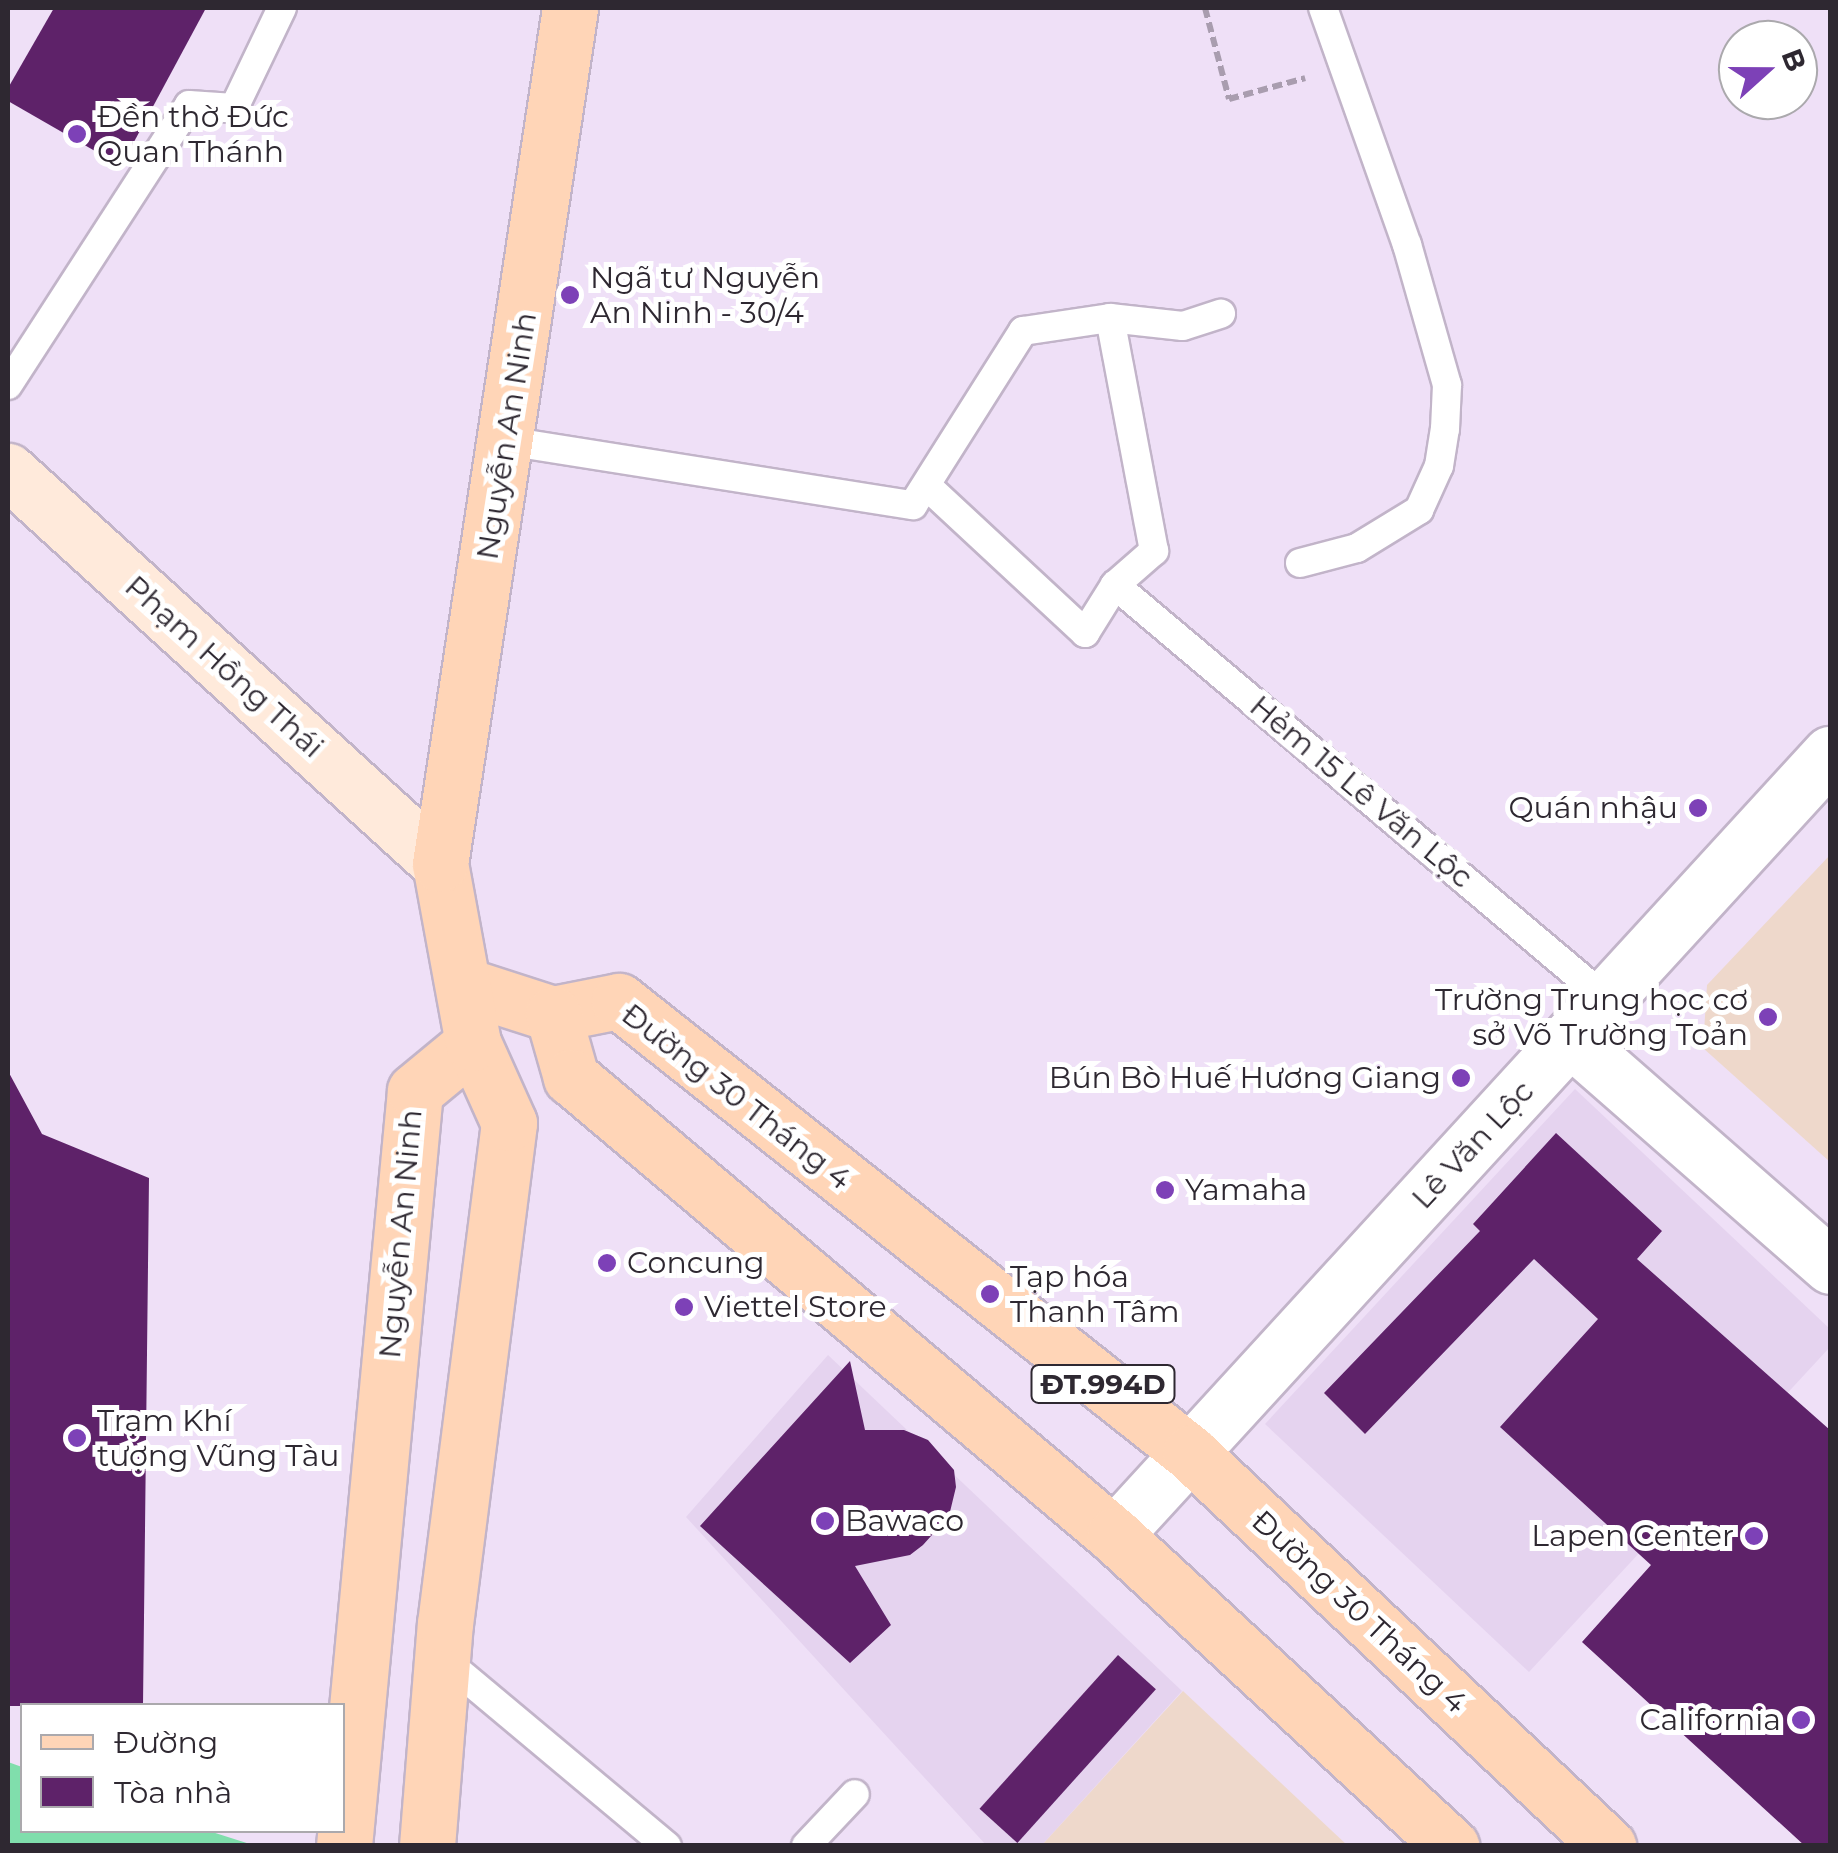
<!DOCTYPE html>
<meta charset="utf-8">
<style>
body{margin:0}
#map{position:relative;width:1838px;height:1853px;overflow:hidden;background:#efe0f7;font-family:Montserrat,sans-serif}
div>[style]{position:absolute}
.built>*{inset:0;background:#e5d3ef}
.education>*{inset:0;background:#eed8cb}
.green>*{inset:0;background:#80deac}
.building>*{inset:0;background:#5e2269;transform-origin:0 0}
.path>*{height:6px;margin-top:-3px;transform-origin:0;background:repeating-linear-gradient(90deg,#a99daf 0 10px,transparent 0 15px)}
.roads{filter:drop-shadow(2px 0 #c2b4c9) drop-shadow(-2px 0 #c2b4c9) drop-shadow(0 2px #c2b4c9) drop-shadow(0 -2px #c2b4c9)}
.service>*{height:28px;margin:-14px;padding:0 14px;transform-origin:14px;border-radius:14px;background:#fff}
.minor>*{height:55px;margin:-27.5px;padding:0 27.5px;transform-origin:27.5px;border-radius:27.5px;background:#fff}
.tertiary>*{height:55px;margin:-27.5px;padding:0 27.5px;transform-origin:27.5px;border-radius:27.5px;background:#fff}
.secondary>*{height:55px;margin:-27.5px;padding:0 27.5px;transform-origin:27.5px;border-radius:27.5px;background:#ffeadb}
.primary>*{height:55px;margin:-27.5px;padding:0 27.5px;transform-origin:27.5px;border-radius:27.5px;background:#ffd5b7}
.dots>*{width:28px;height:28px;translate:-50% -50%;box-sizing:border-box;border:5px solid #fff;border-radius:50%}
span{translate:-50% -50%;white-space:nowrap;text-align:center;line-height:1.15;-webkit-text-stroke:10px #fff;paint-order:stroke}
.shield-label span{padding:2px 8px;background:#fff;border:2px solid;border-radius:8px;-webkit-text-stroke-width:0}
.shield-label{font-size:28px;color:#2e2831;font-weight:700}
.poi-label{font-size:30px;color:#2e2831}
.left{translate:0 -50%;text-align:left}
.right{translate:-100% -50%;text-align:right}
.street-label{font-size:30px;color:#2e2831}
.frame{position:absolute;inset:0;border:10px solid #2e2831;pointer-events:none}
.legend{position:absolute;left:20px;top:1703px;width:325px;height:130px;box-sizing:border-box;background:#fff;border:2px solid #aba9ad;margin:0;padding:12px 18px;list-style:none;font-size:30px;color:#2e2831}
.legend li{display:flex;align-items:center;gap:20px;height:50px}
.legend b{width:50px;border:2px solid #aba9ad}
.north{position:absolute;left:1718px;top:20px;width:100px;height:100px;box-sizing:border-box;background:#fff;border:2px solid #aba9ad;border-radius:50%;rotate:69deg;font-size:28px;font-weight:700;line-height:40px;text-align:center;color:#2e2831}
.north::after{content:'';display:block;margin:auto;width:35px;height:45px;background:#7d41b7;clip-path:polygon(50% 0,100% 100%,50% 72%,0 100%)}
</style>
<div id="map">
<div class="built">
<div style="clip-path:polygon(1575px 1089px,1830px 1329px,1830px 1347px,1529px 1672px,1265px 1424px)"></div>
<div style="clip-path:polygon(828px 1355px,1182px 1691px,1042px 1845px,986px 1845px,686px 1517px)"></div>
</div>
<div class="education">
<div style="clip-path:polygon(1830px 855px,1830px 1162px,1703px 1048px,1707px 985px)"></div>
<div style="clip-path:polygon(1183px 1691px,1347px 1845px,1042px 1845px)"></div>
</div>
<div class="green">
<div style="clip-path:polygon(8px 1762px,22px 1767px,22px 1830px,209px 1831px,253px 1845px,8px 1845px)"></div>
</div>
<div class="building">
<div style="clip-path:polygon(54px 8px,206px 8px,121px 166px,8px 101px,8px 88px)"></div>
<div style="clip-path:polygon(8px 1071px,42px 1134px,149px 1178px,143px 1706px,8px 1706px)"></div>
<div style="clip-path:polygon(1556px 1133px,1662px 1231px,1637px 1259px,1830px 1430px,1830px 1846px,1805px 1846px,1582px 1642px,1651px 1565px,1500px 1427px,1598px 1319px,1534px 1259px,1365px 1434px,1324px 1393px,1480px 1231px,1473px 1224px)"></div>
<div style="clip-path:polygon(850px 1361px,865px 1430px,904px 1430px,928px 1440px,954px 1470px,956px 1487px,949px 1516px,923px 1545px,910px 1555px,855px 1566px,891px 1625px,850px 1663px,700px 1526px)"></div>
<div style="left:1118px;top:1655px;width:51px;height:207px;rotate:42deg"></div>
</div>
<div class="path">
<div style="left:1205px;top:8px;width:94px;rotate:75.2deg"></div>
<div style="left:1229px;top:99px;width:79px;rotate:-15.4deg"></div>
</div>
<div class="roads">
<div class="service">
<div style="left:8px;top:385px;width:333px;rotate:-57.1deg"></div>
<div style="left:189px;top:105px;width:45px;rotate:3.8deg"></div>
<div style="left:234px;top:108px;width:111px;rotate:-64.4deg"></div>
<div style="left:507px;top:441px;width:411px;rotate:9deg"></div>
<div style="left:913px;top:505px;width:206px;rotate:-57.7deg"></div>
<div style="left:1023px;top:331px;width:88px;rotate:-8.5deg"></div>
<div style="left:1110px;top:318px;width:73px;rotate:6.3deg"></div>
<div style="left:1183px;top:326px;width:40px;rotate:-18deg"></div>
<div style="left:927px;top:486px;width:216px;rotate:42.9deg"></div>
<div style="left:1085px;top:633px;width:57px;rotate:-58deg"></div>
<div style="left:1115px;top:585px;width:52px;rotate:-41.1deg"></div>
<div style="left:1154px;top:551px;width:237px;rotate:-100.7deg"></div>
<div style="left:1300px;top:563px;width:59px;rotate:-14.7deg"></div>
<div style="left:1357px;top:548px;width:73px;rotate:-31.5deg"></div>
<div style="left:1419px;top:510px;width:48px;rotate:-65.6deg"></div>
<div style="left:1439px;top:466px;width:37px;rotate:-81deg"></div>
<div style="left:1445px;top:429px;width:44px;rotate:-87.4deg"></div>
<div style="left:1447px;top:385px;width:146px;rotate:-105.9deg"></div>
<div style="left:1407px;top:245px;width:251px;rotate:-109.5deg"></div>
<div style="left:1115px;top:585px;width:642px;rotate:40.14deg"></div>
<div style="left:442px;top:1658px;width:293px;rotate:39.9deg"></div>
<div style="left:806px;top:1846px;width:71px;rotate:-46.7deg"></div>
</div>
<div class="minor">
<div style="left:1570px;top:1038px;width:346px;rotate:41.2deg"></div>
</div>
<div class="tertiary">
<div style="left:1114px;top:1535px;width:1060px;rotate:-47.49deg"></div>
</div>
<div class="secondary">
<div style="left:8px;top:471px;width:584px;rotate:42.29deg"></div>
</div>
<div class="primary">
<div style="left:466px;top:986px;width:91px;rotate:17.8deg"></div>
<div style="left:553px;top:1014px;width:67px;rotate:-11.1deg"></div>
<div style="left:619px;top:1001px;width:728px;rotate:38.36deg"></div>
<div style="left:1190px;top:1453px;width:574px;rotate:43.23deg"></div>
<div style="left:553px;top:1014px;width:66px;rotate:74.1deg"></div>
<div style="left:571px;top:1077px;width:710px;rotate:40.15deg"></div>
<div style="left:1114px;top:1535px;width:459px;rotate:42.7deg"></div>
<div style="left:344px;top:1846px;width:758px;rotate:-84.63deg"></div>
<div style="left:415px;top:1091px;width:75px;rotate:-39.6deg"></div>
<div style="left:427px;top:1846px;width:223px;rotate:-85.4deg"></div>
<div style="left:445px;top:1624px;width:505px;rotate:-82.72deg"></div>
<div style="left:509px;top:1123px;width:88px;rotate:-114.2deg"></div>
<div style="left:473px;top:1043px;width:182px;rotate:-100.4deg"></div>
<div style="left:440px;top:864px;width:866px;rotate:-81.36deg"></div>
</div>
</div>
<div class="dots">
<div style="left:77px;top:134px;background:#7d41b7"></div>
<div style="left:570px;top:295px;background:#7d41b7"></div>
<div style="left:1698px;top:808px;background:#7d41b7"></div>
<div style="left:1768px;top:1017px;background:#7d41b7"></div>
<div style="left:1461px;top:1078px;background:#7d41b7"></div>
<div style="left:1165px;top:1190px;background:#7d41b7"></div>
<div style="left:607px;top:1263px;background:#7d41b7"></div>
<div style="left:990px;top:1294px;background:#7d41b7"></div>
<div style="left:684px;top:1307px;background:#7d41b7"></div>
<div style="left:77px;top:1438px;background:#7d41b7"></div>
<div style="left:825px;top:1521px;background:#7d41b7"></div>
<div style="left:1754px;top:1536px;background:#7d41b7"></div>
<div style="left:1801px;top:1720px;background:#7d41b7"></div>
</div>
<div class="shield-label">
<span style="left:1103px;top:1384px">ĐT.994D</span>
</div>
<div class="poi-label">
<span class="left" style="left:97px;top:134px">Đền thờ Đức<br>Quan Thánh</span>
<span class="left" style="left:590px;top:295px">Ngã tư Nguyễn<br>An Ninh - 30/4</span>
<span class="right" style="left:1678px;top:808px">Quán nhậu</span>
<span class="right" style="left:1748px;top:1017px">Trường Trung học cơ<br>sở Võ Trường Toản</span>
<span class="right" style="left:1441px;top:1078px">Bún Bò Huế Hương Giang</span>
<span class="left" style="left:1185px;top:1190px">Yamaha</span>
<span class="left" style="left:627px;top:1263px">Concung</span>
<span class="left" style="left:1010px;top:1294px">Tạp hóa<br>Thanh Tâm</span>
<span class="left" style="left:704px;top:1307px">Viettel Store</span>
<span class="left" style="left:97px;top:1438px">Trạm Khí<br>tượng Vũng Tàu</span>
<span class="left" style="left:845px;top:1521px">Bawaco</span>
<span class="right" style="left:1734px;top:1536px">Lapen Center</span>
<span class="right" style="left:1781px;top:1720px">California</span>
</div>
<div class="street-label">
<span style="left:507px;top:436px;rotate:-81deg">Nguyễn An Ninh</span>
<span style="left:224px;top:667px;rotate:42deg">Phạm Hồng Thái</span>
<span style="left:1361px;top:792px;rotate:40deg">Hẻm 15 Lê Văn Lộc</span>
<span style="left:736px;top:1097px;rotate:38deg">Đường 30 Tháng 4</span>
<span style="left:1473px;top:1145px;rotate:-47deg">Lê Văn Lộc</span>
<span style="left:401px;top:1234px;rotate:-85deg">Nguyễn An Ninh</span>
<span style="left:1359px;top:1612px;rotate:43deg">Đường 30 Tháng 4</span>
</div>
<div class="frame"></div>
<ul class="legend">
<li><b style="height:12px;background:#ffd5b7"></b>Đường</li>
<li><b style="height:28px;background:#5e2269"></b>Tòa nhà</li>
</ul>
<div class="north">B</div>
</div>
